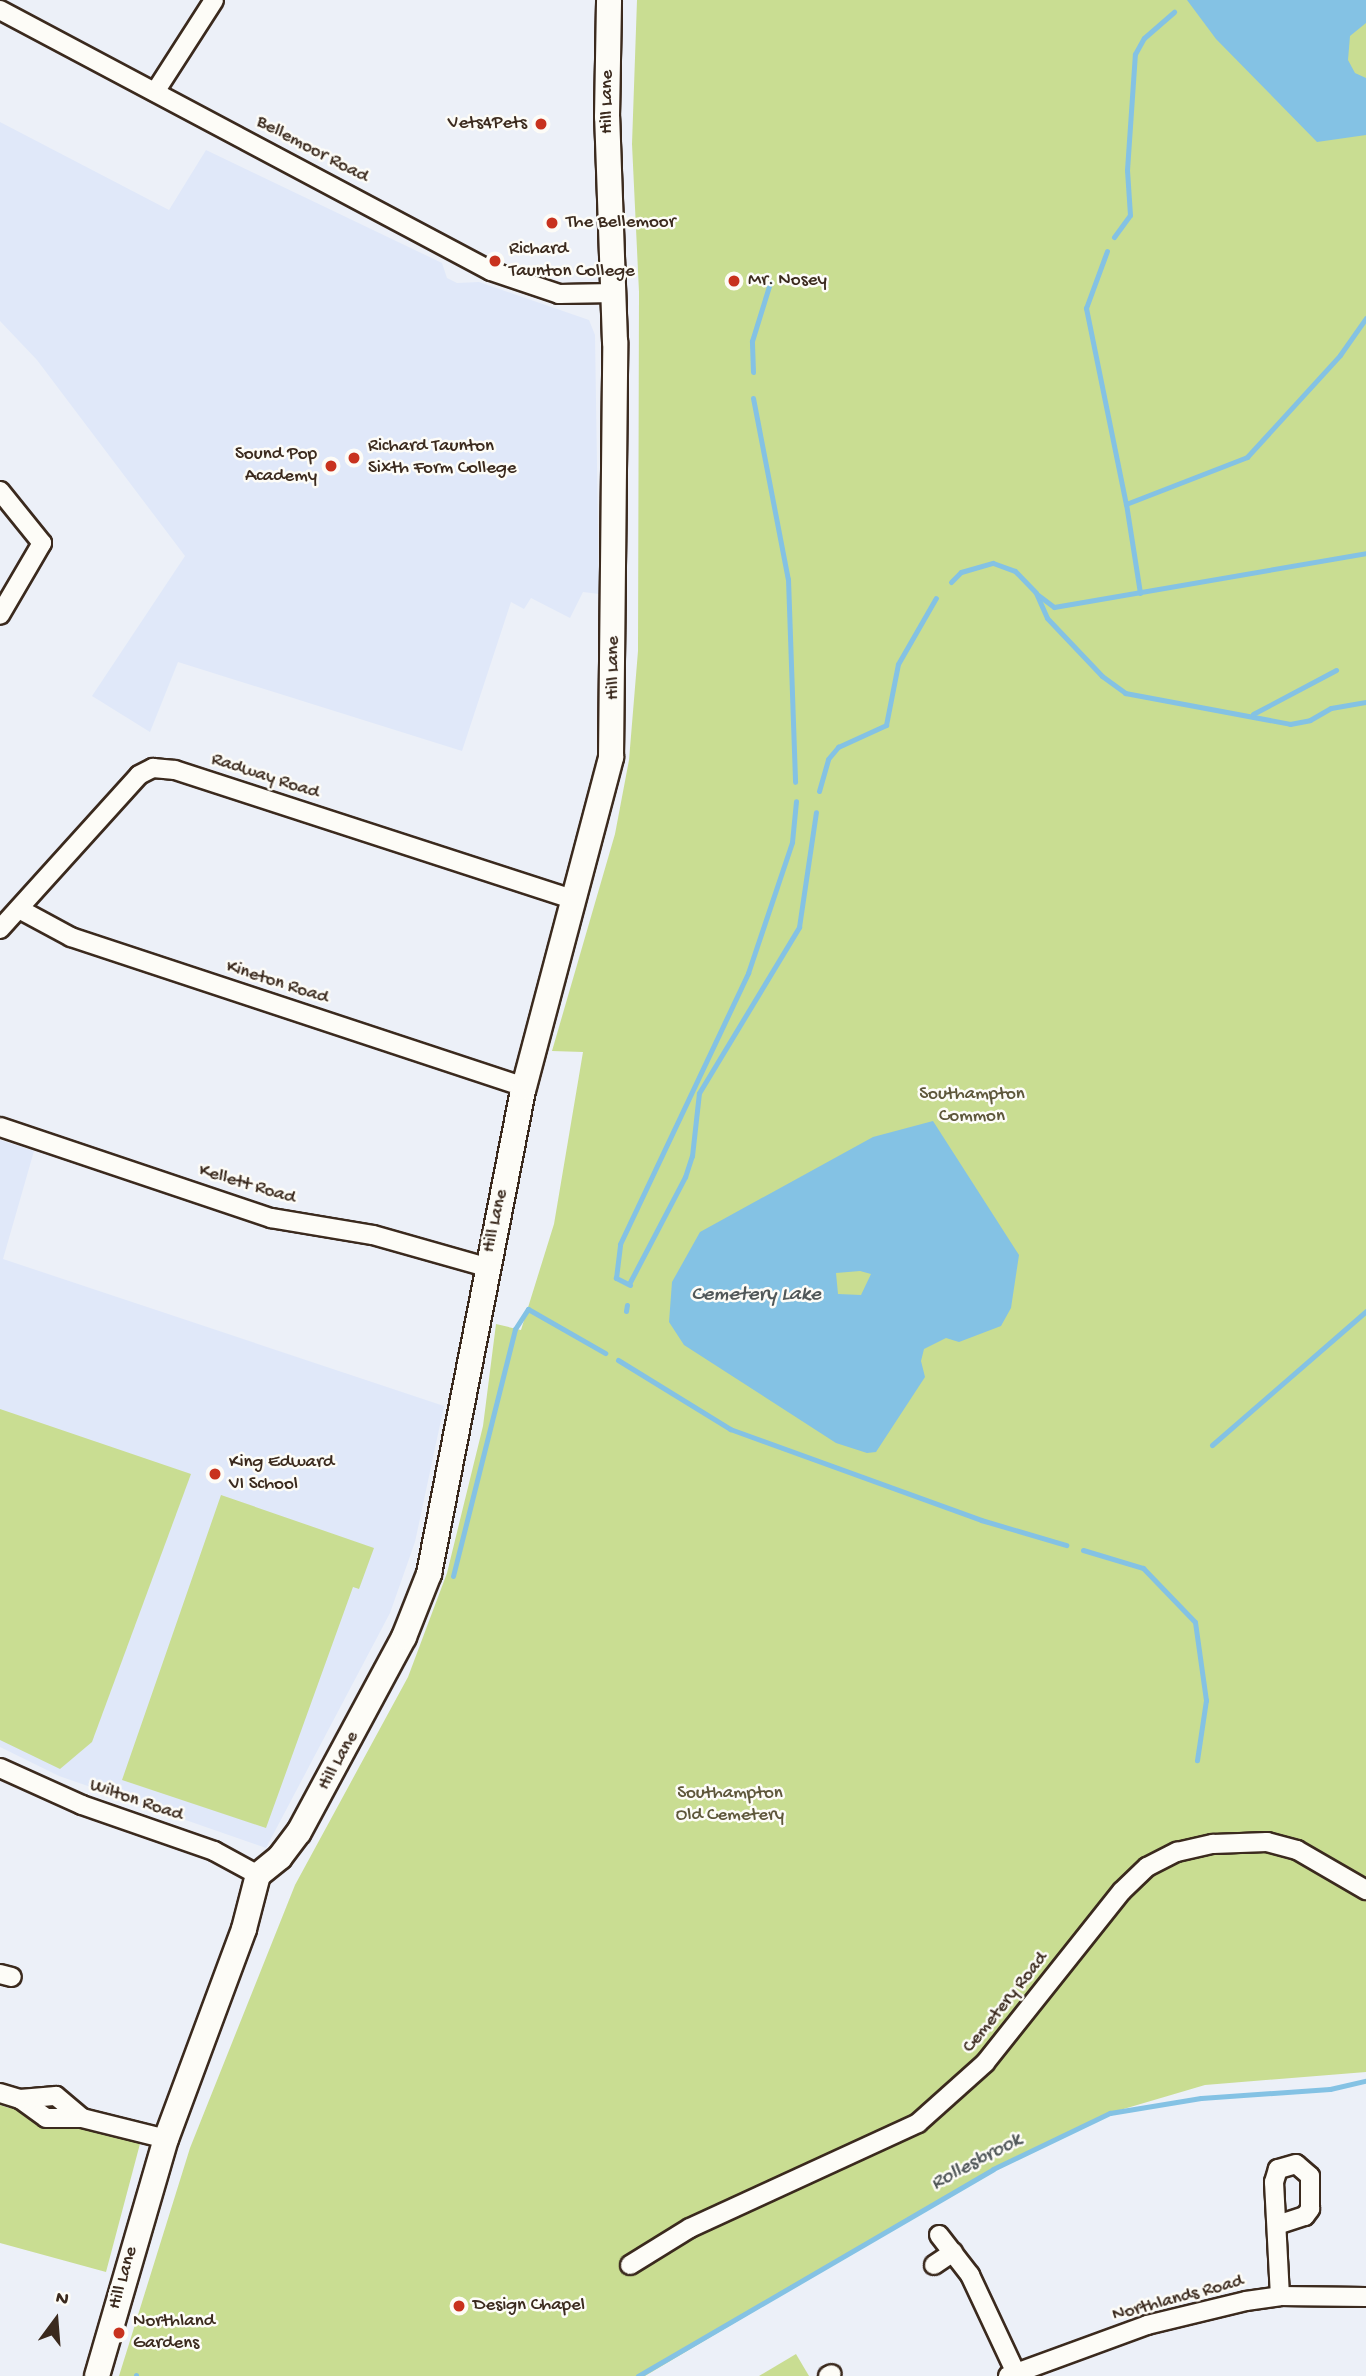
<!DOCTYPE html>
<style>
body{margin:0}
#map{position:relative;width:1366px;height:2376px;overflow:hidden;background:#ecf0f8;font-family:"Gochi Hand",sans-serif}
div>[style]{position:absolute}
.built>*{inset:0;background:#e0e8f9}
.green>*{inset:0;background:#c9dd92}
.water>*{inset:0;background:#84c2e4}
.stream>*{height:5px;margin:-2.5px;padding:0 2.5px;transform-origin:2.5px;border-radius:2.5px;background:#84c2e4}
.roads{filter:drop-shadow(2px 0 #3b2a1e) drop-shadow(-2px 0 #3b2a1e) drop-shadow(0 2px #3b2a1e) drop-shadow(0 -2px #3b2a1e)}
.street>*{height:18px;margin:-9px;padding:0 9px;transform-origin:9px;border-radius:9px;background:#fdfcf7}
.secondary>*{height:24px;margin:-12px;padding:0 12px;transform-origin:12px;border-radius:12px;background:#fdfcf7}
.dots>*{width:19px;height:19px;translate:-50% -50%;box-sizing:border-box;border:4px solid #fdfcf7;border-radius:50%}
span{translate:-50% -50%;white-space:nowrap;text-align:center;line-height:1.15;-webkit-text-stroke:5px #fdfcf7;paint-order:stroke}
.street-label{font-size:19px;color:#3b2a1e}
.poi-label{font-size:19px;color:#3b2a1e}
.right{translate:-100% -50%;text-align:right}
.left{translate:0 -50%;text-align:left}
.park-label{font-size:19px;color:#5e573b}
.water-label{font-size:21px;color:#515859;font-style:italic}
.north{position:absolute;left:21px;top:2285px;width:70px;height:70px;-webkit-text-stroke:5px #fdfcf7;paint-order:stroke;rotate:16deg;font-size:19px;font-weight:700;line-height:28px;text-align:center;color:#3b2a1e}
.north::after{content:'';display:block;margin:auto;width:24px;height:32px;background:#3b2a1e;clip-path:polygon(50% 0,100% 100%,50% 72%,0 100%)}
</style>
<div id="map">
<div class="built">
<div style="clip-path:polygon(0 122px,169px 210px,206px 150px,442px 263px,447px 278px,457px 283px,479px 282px,589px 320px,595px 335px,599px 594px,583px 592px,570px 618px,531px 598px,524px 609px,511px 602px,462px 751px,178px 662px,150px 732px,92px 696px,185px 556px,37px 360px,0 321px)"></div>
<div style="clip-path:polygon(0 1140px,34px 1151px,3px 1259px,444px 1406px,415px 1542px,390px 1613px,266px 1848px,59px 1776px,0 1747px)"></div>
</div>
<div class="green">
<div style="clip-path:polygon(637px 0,1366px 0,1366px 2072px,1205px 2085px,1110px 2113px,993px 2169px,645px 2376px,119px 2376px,190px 2148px,295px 1885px,408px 1677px,447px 1573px,483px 1426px,496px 1324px,521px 1330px,554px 1224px,583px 1052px,552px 1051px,615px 834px,629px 760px,638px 651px,639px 292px,632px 144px)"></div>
<div style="clip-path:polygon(0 1409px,191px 1474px,92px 1742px,60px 1769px,0 1740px)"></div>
<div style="clip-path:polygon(221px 1495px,374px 1548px,359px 1589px,353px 1587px,266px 1828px,122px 1780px)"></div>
<div style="clip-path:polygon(18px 2104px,78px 2121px,86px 2130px,141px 2140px,106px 2272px,0 2243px,0 2105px,9px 2108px)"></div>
<div style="clip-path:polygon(796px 2354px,809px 2376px,759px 2376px)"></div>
</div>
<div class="water">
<div style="clip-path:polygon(1187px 0,1366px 0,1366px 23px,1350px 36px,1348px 60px,1355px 73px,1366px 78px,1366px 135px,1317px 142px,1216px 39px)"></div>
<div style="clip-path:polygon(evenodd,933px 1121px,1019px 1255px,1011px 1308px,1001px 1326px,959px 1342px,946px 1338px,924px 1349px,921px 1361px,925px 1377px,876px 1452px,867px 1453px,836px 1443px,684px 1345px,669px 1322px,672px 1282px,700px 1232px,873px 1137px,933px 1121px,860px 1271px,871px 1274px,861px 1295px,838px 1294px,836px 1273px,860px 1271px)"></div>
</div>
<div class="stream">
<div style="left:1114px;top:237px;width:27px;rotate:-54deg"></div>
<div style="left:1130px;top:215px;width:45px;rotate:-93.8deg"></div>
<div style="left:1127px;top:170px;width:116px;rotate:-86.1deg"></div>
<div style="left:1135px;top:54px;width:18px;rotate:-61deg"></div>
<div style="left:1144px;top:38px;width:40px;rotate:-41deg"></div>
<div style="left:1107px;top:251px;width:61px;rotate:110.2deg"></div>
<div style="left:1086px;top:308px;width:200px;rotate:78.5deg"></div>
<div style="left:753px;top:372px;width:31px;rotate:-92deg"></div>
<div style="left:752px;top:341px;width:61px;rotate:-72.8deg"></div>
<div style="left:753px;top:398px;width:184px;rotate:79.1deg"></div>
<div style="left:788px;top:579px;width:203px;rotate:88deg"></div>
<div style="left:951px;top:582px;width:14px;rotate:-45deg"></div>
<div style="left:961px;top:572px;width:33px;rotate:-16deg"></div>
<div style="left:993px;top:563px;width:23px;rotate:20deg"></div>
<div style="left:1015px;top:571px;width:30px;rotate:46deg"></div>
<div style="left:1036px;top:593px;width:27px;rotate:66deg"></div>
<div style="left:1047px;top:618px;width:80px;rotate:46.5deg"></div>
<div style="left:1102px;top:676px;width:29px;rotate:36deg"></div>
<div style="left:1125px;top:693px;width:168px;rotate:10.6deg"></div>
<div style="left:1290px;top:724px;width:20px;rotate:-11deg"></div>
<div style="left:1310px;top:720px;width:24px;rotate:-30deg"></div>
<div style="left:1331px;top:708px;width:36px;rotate:-10deg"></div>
<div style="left:1140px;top:593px;width:90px;rotate:-98.9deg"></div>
<div style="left:1126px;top:504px;width:130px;rotate:-21.2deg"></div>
<div style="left:1247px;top:457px;width:138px;rotate:-47.6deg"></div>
<div style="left:1340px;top:355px;width:45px;rotate:-54.9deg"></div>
<div style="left:1038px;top:595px;width:20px;rotate:37deg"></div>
<div style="left:1054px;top:607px;width:317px;rotate:-9.8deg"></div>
<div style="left:1253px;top:714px;width:94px;rotate:-27.9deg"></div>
<div style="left:819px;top:791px;width:33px;rotate:-74deg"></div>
<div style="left:828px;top:759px;width:16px;rotate:-50deg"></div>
<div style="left:838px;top:747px;width:53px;rotate:-24.6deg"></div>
<div style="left:886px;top:725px;width:62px;rotate:-78.9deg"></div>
<div style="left:898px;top:664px;width:76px;rotate:-60.1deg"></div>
<div style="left:630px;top:1282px;width:119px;rotate:-62.4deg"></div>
<div style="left:685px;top:1177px;width:22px;rotate:-72deg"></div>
<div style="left:692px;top:1156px;width:63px;rotate:-83.7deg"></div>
<div style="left:699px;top:1093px;width:194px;rotate:-58.9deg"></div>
<div style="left:799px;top:927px;width:116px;rotate:-81.6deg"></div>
<div style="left:630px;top:1285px;width:16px;rotate:-153deg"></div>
<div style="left:616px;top:1278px;width:34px;rotate:-83deg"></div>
<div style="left:620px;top:1244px;width:300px;rotate:-64.7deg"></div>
<div style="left:748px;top:973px;width:138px;rotate:-71.4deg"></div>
<div style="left:792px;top:842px;width:41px;rotate:-84.4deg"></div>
<div style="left:626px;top:1311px;width:6px;rotate:-81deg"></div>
<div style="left:618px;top:1360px;width:132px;rotate:31.6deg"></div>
<div style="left:730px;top:1429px;width:267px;rotate:19.9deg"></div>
<div style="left:981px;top:1520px;width:89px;rotate:16.4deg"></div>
<div style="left:1212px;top:1445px;width:204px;rotate:-41deg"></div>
<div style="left:1083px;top:1550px;width:63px;rotate:16.7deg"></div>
<div style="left:1143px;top:1568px;width:75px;rotate:46.1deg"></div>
<div style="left:1195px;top:1622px;width:79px;rotate:82deg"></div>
<div style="left:1206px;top:1700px;width:61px;rotate:98.5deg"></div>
<div style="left:453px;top:1576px;width:255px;rotate:-75.9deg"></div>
<div style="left:515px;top:1329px;width:24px;rotate:-57deg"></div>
<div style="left:528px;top:1309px;width:89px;rotate:29.7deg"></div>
<div style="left:136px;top:2375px;width:1px;rotate:90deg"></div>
<div style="left:638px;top:2376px;width:411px;rotate:-30.2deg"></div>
<div style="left:993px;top:2169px;width:130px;rotate:-25.6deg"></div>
<div style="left:1110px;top:2113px;width:92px;rotate:-9.4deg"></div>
<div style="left:1201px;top:2098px;width:129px;rotate:-4deg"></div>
<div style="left:1330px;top:2089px;width:37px;rotate:-13deg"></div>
</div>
<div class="roads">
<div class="street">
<div style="left:0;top:10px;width:556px;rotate:27.99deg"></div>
<div style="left:491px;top:271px;width:72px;rotate:18.7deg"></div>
<div style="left:559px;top:294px;width:55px;rotate:-1deg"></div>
<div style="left:155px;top:92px;width:109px;rotate:-57.3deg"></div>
<div style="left:0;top:491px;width:67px;rotate:51.1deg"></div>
<div style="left:42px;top:543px;width:83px;rotate:120.3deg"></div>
<div style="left:21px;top:910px;width:57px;rotate:28.4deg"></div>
<div style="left:71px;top:937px;width:477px;rotate:18.3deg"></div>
<div style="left:0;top:929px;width:207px;rotate:-47.9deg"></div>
<div style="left:139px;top:775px;width:16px;rotate:-27deg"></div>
<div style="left:153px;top:768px;width:22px;rotate:5deg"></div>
<div style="left:175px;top:770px;width:421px;rotate:18deg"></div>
<div style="left:0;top:1127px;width:286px;rotate:18.6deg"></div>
<div style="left:271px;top:1218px;width:103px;rotate:9.5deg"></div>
<div style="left:373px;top:1235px;width:117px;rotate:15.8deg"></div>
<div style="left:0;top:1768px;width:90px;rotate:24.3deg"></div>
<div style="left:82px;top:1805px;width:140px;rotate:19.2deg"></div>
<div style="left:214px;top:1851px;width:50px;rotate:28.6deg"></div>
<div style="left:0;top:1974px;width:12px;rotate:14deg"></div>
<div style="left:0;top:2093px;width:21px;rotate:17deg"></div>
<div style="left:20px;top:2099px;width:32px;rotate:36deg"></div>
<div style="left:46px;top:2118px;width:36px"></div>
<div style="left:82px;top:2118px;width:87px;rotate:14deg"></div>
<div style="left:20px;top:2099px;width:36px;rotate:-5deg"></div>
<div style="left:56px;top:2096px;width:34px;rotate:40deg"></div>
<div style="left:1277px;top:2225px;width:29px;rotate:-18deg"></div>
<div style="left:1305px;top:2216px;width:9px;rotate:-54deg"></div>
<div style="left:1310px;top:2209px;width:33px;rotate:-90deg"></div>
<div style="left:1310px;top:2176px;width:18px;rotate:-139deg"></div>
<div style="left:1296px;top:2164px;width:19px;rotate:164deg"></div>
<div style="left:1278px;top:2169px;width:14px;rotate:107deg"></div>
<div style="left:1274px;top:2182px;width:114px;rotate:87deg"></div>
<div style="left:939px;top:2235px;width:51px;rotate:52.2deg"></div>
<div style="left:970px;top:2275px;width:108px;rotate:64.9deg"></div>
<div style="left:630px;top:2265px;width:70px;rotate:-31.7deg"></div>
<div style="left:690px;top:2228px;width:251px;rotate:-24.7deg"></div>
<div style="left:918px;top:2123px;width:90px;rotate:-41.8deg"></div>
<div style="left:985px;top:2063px;width:220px;rotate:-51.5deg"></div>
<div style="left:1122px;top:1891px;width:35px;rotate:-44deg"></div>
<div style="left:1147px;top:1867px;width:34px;rotate:-27deg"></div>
<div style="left:1177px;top:1852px;width:37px;rotate:-13deg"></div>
<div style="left:1213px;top:1844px;width:54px;rotate:-2.1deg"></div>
<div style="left:1267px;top:1842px;width:31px;rotate:15deg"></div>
<div style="left:1297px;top:1850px;width:80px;rotate:30.1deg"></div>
<div style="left:934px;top:2265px;width:23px;rotate:-34deg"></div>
<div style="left:828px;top:2376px;width:4px;rotate:-27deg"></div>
<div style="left:1008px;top:2376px;width:148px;rotate:-20.1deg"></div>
<div style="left:1147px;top:2325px;width:102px;rotate:-13.6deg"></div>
<div style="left:1246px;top:2301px;width:34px;rotate:-8deg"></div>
<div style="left:1280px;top:2296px;width:86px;rotate:0.7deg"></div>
</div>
<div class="secondary">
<div style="left:97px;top:2376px;width:247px;rotate:-73.8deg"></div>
<div style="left:166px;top:2139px;width:224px;rotate:-69.6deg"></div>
<div style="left:244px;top:1929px;width:56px;rotate:-75.5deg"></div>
<div style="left:258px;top:1875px;width:28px;rotate:-39deg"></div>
<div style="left:280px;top:1857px;width:31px;rotate:-53deg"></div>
<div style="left:299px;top:1832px;width:221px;rotate:-61.7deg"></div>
<div style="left:404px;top:1637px;width:68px;rotate:-68.4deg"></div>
<div style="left:429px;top:1574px;width:496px;rotate:-79deg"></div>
<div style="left:524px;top:1087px;width:341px;rotate:-75.2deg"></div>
<div style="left:611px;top:757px;width:415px;rotate:-89.4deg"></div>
<div style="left:615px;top:342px;width:225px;rotate:-92deg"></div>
<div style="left:607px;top:117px;width:117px;rotate:-89deg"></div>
</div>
</div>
<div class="dots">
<div style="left:541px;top:124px;background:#c8321e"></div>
<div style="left:552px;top:223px;background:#c8321e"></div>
<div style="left:495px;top:261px;background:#c8321e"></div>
<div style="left:734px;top:281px;background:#c8321e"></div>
<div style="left:354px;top:458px;background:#c8321e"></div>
<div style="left:331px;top:466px;background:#c8321e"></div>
<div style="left:215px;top:1474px;background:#c8321e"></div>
<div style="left:459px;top:2306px;background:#c8321e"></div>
<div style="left:119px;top:2333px;background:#c8321e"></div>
</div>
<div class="street-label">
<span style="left:608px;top:102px;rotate:-90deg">Hill Lane</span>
<span style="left:312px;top:150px;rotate:28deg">Bellemoor Road</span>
<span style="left:614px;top:668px;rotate:-90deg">Hill Lane</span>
<span style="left:265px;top:777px;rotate:18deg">Radway Road</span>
<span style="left:277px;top:983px;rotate:18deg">Kineton Road</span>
<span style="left:247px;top:1185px;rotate:17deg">Kellett Road</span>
<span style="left:496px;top:1221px;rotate:-78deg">Hill Lane</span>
<span style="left:339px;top:1761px;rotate:-61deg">Hill Lane</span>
<span style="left:136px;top:1801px;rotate:19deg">Wilton Road</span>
<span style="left:1006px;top:2003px;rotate:-51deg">Cemetery Road</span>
<span style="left:124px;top:2278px;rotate:-74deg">Hill Lane</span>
<span style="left:1178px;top:2299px;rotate:-15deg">Northlands Road</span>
</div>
<div class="poi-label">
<span class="right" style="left:527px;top:124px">Vets4Pets</span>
<span class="left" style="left:566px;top:223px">The Bellemoor</span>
<span class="left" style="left:509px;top:261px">Richard<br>Taunton College</span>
<span class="left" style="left:748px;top:281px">Mr. Nosey</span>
<span class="left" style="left:368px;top:458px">Richard Taunton<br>Sixth Form College</span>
<span class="right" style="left:317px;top:466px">Sound Pop<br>Academy</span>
<span class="left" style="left:229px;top:1474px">King Edward<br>VI School</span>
<span class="left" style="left:473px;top:2306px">Design Chapel</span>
<span class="left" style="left:133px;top:2333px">Northland<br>Gardens</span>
</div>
<div class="park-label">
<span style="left:972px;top:1106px">Southampton<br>Common</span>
<span style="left:730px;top:1805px">Southampton<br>Old Cemetery</span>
</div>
<div class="water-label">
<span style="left:756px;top:1296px">Cemetery Lake</span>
<span style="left:977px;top:2163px;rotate:-28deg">Rollesbrook</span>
</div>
<div class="north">N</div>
</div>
